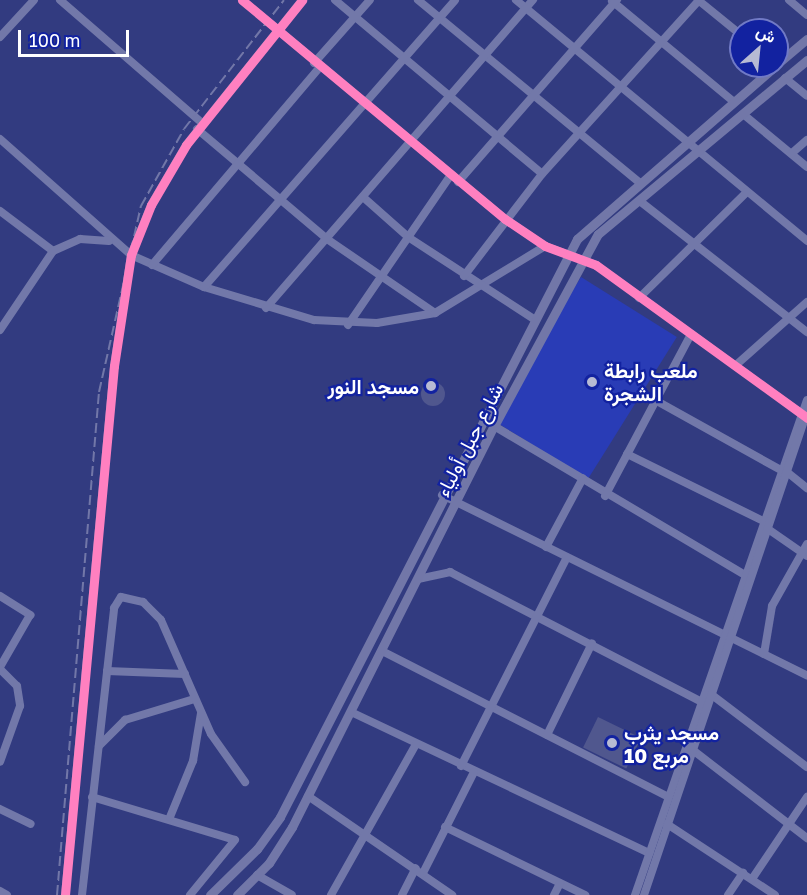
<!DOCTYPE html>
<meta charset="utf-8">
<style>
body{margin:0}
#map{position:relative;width:807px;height:895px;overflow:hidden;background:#323b80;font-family:"Golos Text",Vazirmatn,sans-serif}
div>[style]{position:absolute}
.green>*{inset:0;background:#293cb6;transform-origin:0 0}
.building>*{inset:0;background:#50578e;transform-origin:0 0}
.round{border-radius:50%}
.minor>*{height:8px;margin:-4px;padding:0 4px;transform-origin:4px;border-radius:4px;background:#7278a9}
.major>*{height:9px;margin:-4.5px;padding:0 4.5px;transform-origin:4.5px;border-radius:4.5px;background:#7277a8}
.rail>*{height:2px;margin-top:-1px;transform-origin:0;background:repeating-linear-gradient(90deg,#7277a8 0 10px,transparent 0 14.5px)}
.cycleway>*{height:9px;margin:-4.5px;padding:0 4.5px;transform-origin:4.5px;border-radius:4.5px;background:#ff80c0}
.dots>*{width:16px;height:16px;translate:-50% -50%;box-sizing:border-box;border:3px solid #1222a0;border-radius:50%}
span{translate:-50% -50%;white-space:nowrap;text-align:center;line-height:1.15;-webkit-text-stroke:4.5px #1222a0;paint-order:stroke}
.poi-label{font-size:20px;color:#fff;font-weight:700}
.left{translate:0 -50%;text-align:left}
.right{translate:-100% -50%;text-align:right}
.street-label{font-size:20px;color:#fff}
.north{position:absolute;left:729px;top:18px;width:60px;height:60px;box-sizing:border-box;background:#1222a0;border:2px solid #717ac6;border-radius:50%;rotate:27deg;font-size:16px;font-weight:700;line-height:24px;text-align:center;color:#fff}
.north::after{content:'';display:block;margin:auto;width:21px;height:27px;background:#b7bad3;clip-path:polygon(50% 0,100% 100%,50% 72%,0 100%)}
.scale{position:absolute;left:18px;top:30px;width:111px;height:27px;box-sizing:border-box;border:3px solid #fff;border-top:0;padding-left:8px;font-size:18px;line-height:21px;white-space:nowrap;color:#fff;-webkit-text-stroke:4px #1222a0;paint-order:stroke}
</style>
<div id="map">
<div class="green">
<div style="left:581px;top:277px;width:113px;height:168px;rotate:32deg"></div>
</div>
<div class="building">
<div class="round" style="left:421px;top:382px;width:24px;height:24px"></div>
<div style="left:598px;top:717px;width:48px;height:34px;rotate:26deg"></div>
</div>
<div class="minor">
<div style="left:60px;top:0;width:188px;rotate:40.9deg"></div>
<div style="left:242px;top:0;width:342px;rotate:39.8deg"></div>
<div style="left:505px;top:219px;width:48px;rotate:34deg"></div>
<div style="left:545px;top:246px;width:54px;rotate:20.4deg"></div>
<div style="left:596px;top:265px;width:261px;rotate:35.9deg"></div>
<div style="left:335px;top:0;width:270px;rotate:40deg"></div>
<div style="left:418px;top:0;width:286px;rotate:39.5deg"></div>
<div style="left:516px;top:0;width:378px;rotate:39.6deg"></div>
<div style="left:698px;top:0;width:55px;rotate:39.1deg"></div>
<div style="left:789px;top:0;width:23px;rotate:40deg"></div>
<div style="left:612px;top:1px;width:158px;rotate:39.6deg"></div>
<div style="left:0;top:37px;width:50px;rotate:-47.4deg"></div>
<div style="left:314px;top:63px;width:84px;rotate:-48.4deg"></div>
<div style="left:785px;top:78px;width:28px;rotate:39deg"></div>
<div style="left:743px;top:114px;width:83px;rotate:39.6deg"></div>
<div style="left:197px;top:129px;width:170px;rotate:40.2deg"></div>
<div style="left:327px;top:239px;width:131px;rotate:34.4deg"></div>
<div style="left:0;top:139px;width:175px;rotate:41.5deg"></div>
<div style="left:131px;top:255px;width:80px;rotate:23.7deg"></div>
<div style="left:204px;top:287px;width:115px;rotate:16.7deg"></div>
<div style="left:314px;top:320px;width:63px;rotate:2.7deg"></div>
<div style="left:377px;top:323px;width:59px;rotate:-9.8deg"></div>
<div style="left:435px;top:313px;width:129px;rotate:-31.3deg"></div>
<div style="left:792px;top:153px;width:20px;rotate:-41deg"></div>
<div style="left:458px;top:182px;width:242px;rotate:-48.9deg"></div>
<div style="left:363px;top:197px;width:60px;rotate:41.6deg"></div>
<div style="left:408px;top:237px;width:150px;rotate:33.1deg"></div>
<div style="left:641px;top:202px;width:211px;rotate:38.1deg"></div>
<div style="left:0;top:211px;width:66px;rotate:37deg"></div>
<div style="left:152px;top:265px;width:258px;rotate:-49.7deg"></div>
<div style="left:464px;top:276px;width:128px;rotate:-52.6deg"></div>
<div style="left:542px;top:174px;width:234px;rotate:-47.9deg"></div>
<div style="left:204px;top:287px;width:381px;rotate:-48.8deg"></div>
<div style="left:639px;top:298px;width:151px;rotate:-44.5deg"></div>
<div style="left:266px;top:308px;width:408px;rotate:-49.1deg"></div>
<div style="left:348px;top:325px;width:181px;rotate:-55.6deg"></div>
<div style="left:0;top:330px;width:95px;rotate:-56.1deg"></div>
<div style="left:53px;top:251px;width:30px;rotate:-24deg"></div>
<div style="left:80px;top:239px;width:29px;rotate:4deg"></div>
<div style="left:736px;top:365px;width:95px;rotate:-41.6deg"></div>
<div style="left:655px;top:400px;width:142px;rotate:29.1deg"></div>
<div style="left:494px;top:426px;width:290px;rotate:30.7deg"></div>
<div style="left:627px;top:454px;width:149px;rotate:26.2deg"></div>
<div style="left:787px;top:472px;width:26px;rotate:39deg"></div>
<div style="left:442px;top:495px;width:407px;rotate:26.3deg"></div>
<div style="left:605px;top:496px;width:183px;rotate:-62deg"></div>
<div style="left:768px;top:529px;width:47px;rotate:34.7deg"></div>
<div style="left:546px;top:547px;width:78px;rotate:-61.8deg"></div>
<div style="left:418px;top:579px;width:33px;rotate:-12deg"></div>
<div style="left:450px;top:572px;width:281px;rotate:27.3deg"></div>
<div style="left:0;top:596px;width:36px;rotate:32deg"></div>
<div style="left:30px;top:615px;width:60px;rotate:120deg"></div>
<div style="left:382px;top:651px;width:321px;rotate:27deg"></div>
<div style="left:764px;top:654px;width:49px;rotate:-80.5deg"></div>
<div style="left:772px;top:606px;width:71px;rotate:-60.6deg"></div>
<div style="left:0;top:669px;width:24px;rotate:45deg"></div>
<div style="left:17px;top:686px;width:20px;rotate:81deg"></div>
<div style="left:20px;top:706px;width:59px;rotate:109.7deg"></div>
<div style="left:107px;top:671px;width:78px;rotate:2.2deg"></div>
<div style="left:712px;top:695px;width:119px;rotate:37.2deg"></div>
<div style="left:351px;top:712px;width:330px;rotate:25.3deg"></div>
<div style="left:547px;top:735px;width:102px;rotate:-63.9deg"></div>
<div style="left:99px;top:746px;width:37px;rotate:-45deg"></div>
<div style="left:125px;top:720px;width:72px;rotate:-16.9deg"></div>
<div style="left:694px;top:751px;width:143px;rotate:37.6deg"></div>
<div style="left:461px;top:766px;width:234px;rotate:-63.1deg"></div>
<div style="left:308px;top:796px;width:175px;rotate:34.5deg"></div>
<div style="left:92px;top:797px;width:149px;rotate:16.7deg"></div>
<div style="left:235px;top:840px;width:71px;rotate:129.3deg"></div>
<div style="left:0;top:809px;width:34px;rotate:26deg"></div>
<div style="left:170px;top:817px;width:61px;rotate:-67.7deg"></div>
<div style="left:193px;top:761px;width:49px;rotate:-80.5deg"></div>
<div style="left:667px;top:824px;width:129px;rotate:33.3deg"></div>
<div style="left:445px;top:827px;width:156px;rotate:25.9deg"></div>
<div style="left:423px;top:873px;width:113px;rotate:-63.2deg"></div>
<div style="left:257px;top:875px;width:40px;rotate:29.7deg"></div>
<div style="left:752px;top:879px;width:99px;rotate:-56.1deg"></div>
<div style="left:0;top:891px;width:8px;rotate:30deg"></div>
<div style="left:65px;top:895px;width:531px;rotate:-84.71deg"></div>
<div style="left:114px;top:366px;width:112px;rotate:-81.3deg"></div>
<div style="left:131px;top:255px;width:54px;rotate:-68.2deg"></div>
<div style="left:151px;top:205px;width:69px;rotate:-59.7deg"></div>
<div style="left:186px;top:145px;width:186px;rotate:-51.3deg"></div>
<div style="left:82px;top:895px;width:289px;rotate:-83.6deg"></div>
<div style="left:114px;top:608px;width:13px;rotate:-58deg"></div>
<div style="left:121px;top:597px;width:23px;rotate:13deg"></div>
<div style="left:143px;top:602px;width:25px;rotate:45deg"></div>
<div style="left:161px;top:620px;width:124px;rotate:66.3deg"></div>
<div style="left:211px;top:734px;width:59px;rotate:54.7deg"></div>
<div style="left:331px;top:895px;width:173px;rotate:-60.6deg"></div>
<div style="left:402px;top:895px;width:30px;rotate:-63deg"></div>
<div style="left:554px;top:895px;width:13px;rotate:-63deg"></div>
<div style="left:635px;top:895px;width:524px;rotate:-70.84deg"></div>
<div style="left:644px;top:895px;width:510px;rotate:-71.35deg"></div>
<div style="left:728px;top:895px;width:27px;rotate:-56deg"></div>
</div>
<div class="major">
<div style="left:777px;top:64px;width:39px;rotate:-40deg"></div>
<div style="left:210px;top:895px;width:66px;rotate:-44.4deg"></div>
<div style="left:257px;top:849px;width:39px;rotate:-54deg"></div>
<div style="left:280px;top:817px;width:650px;rotate:-62.8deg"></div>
<div style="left:577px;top:239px;width:263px;rotate:-41.1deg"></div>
<div style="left:237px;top:895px;width:45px;rotate:-45deg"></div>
<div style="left:269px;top:863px;width:43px;rotate:-57.4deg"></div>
<div style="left:292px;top:827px;width:449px;rotate:-63.3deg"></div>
<div style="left:494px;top:426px;width:218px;rotate:-61.6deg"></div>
<div style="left:598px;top:234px;width:272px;rotate:-39.8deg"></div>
</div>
<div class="rail">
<div style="left:57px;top:895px;width:505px;rotate:-85.23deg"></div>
<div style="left:99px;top:392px;width:191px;rotate:-77.3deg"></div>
<div style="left:141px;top:206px;width:88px;rotate:-60.8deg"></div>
<div style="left:184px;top:129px;width:163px;rotate:-52.2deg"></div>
</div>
<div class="cycleway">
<div style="left:242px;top:0;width:342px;rotate:39.8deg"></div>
<div style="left:505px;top:219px;width:48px;rotate:34deg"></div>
<div style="left:545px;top:246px;width:54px;rotate:20.4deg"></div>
<div style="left:596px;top:265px;width:261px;rotate:35.9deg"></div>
<div style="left:65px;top:895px;width:531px;rotate:-84.71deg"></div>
<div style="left:114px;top:366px;width:112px;rotate:-81.3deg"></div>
<div style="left:131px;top:255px;width:54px;rotate:-68.2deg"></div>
<div style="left:151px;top:205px;width:69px;rotate:-59.7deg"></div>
<div style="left:186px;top:145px;width:186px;rotate:-51.3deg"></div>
</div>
<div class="dots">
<div style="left:592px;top:382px;background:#b7bad3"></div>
<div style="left:431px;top:386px;background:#b7bad3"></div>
<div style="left:612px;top:743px;background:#b7bad3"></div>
</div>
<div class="poi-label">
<span class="left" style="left:604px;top:382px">ملعب رابطة<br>الشجرة</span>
<span class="right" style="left:419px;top:386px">مسجد النور</span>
<span class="left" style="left:624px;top:744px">مسجد يثرب<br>مربع 10</span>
</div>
<div class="street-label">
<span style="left:469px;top:440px;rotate:-63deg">شارع جبل أولياء</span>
</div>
<div class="north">ش</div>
<div class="scale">100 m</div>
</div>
